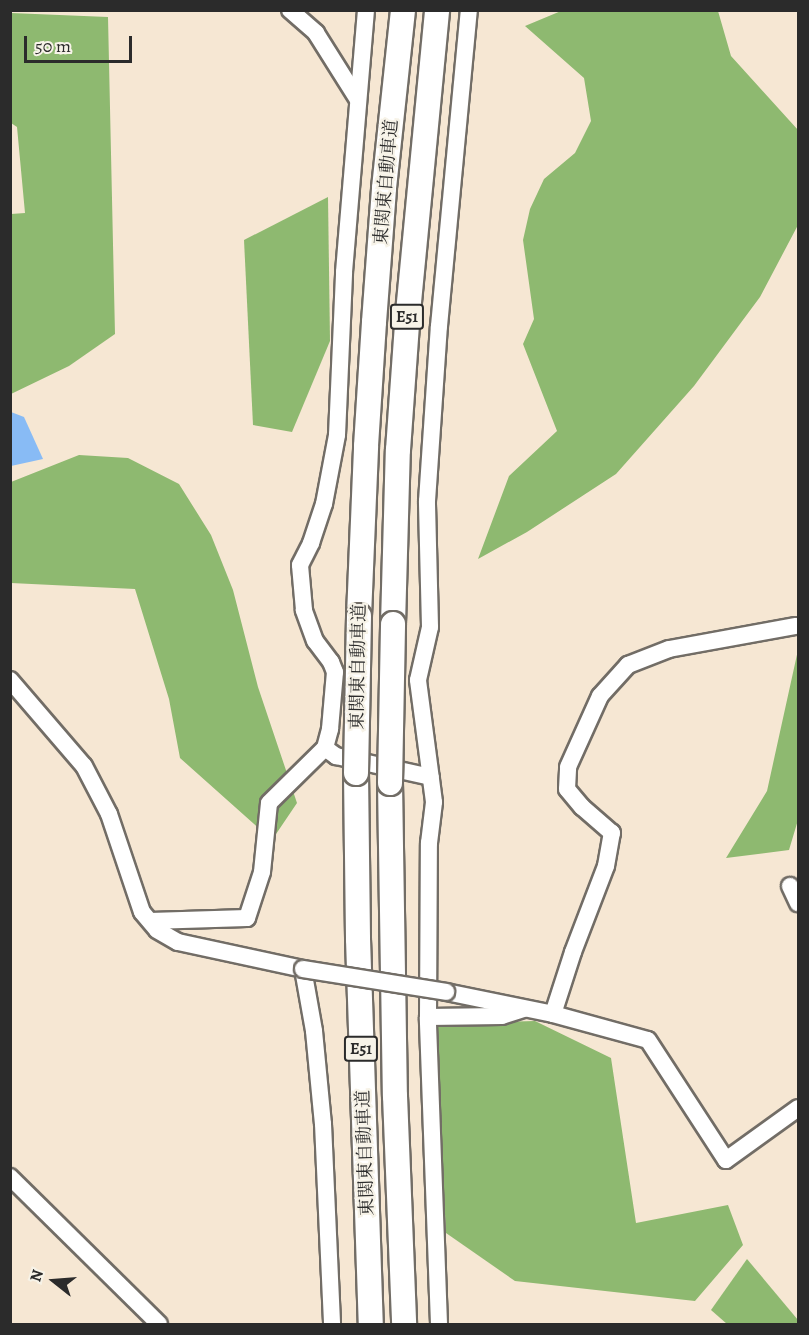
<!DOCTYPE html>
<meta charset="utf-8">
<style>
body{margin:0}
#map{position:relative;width:809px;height:1335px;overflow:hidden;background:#f6e7d3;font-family:Alegreya,"Noto Serif JP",serif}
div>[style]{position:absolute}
.forest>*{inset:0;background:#8eb970}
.water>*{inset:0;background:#88bbf5}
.roads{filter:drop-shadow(2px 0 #726d66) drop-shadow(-2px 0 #726d66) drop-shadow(0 2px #726d66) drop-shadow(0 -2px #726d66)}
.minor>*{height:16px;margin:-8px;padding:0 8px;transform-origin:8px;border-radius:8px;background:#fff}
.highway>*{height:24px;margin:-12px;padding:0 12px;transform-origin:12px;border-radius:12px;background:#fff}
.bridges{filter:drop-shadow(2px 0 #726d66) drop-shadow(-2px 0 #726d66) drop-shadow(0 2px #726d66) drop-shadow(0 -2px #726d66)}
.minor-bridge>*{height:16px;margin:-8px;padding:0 8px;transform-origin:8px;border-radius:8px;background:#fff}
.highway-bridge>*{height:24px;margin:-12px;padding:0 12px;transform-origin:12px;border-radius:12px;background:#fff}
span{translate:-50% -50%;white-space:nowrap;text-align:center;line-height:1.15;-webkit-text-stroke:4.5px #f7f3e8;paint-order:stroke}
.shield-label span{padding:2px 4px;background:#f7f3e8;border:2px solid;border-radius:4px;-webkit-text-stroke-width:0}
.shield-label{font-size:16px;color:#2b2b2b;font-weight:700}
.street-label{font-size:18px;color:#2b2b2b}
.frame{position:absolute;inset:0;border:12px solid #2b2b2b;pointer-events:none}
.north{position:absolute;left:24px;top:1251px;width:60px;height:60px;-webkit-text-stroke:4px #f7f3e8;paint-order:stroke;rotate:287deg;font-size:16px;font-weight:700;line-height:24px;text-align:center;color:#2b2b2b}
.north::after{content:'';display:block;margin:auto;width:21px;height:27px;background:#2b2b2b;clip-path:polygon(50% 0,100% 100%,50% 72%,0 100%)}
.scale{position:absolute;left:24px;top:36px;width:108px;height:27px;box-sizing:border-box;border:3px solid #2b2b2b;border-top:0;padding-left:8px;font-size:18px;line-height:21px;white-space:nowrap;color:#2b2b2b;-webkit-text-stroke:4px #f7f3e8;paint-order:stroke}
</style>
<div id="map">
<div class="forest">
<div style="clip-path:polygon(561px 11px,718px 11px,731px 56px,798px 130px,798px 225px,760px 297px,694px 386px,616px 474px,527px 532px,478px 559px,509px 476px,557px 431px,523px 344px,534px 319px,523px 240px,530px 209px,544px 179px,575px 153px,591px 121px,584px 78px,525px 26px)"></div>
<div style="clip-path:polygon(11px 13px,108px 17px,115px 334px,69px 366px,11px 394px,11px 214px,25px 213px,17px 127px,11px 123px)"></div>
<div style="clip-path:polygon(328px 197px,330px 341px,292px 432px,253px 425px,244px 240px)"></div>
<div style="clip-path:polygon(79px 455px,128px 458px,179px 484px,211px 535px,233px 590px,258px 687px,297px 803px,272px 840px,180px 758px,169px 699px,135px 589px,11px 583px,11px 482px)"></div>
<div style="clip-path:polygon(798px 650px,798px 820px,789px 850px,726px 858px,767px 791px)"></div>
<div style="clip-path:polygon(535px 1021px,611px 1058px,636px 1223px,728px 1205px,743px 1245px,695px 1301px,515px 1281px,446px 1233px,435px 1024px)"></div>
<div style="clip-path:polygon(747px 1259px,798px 1320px,798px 1324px,727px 1324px,711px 1310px)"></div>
</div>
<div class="water">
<div style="clip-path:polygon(11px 412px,24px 417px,43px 459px,11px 466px)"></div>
</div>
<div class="roads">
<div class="minor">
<div style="left:290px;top:10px;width:35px;rotate:41deg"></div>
<div style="left:316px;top:33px;width:77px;rotate:57.8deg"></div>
<div style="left:10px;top:680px;width:113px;rotate:49.3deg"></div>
<div style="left:84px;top:766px;width:54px;rotate:62.5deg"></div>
<div style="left:109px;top:814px;width:103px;rotate:71.4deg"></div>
<div style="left:142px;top:912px;width:23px;rotate:50deg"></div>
<div style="left:157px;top:930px;width:24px;rotate:30deg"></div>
<div style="left:178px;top:942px;width:128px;rotate:12.2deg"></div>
<div style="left:303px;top:969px;width:63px;rotate:79.9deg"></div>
<div style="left:314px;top:1031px;width:93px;rotate:84.5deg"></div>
<div style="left:323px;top:1124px;width:200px;rotate:87.4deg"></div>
<div style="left:325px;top:748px;width:14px;rotate:36deg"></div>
<div style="left:336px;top:756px;width:97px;rotate:12.5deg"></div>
<div style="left:790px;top:886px;width:19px;rotate:65deg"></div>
<div style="left:150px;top:921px;width:97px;rotate:-1.8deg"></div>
<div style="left:247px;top:918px;width:48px;rotate:-71.9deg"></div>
<div style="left:262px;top:872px;width:69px;rotate:-84.2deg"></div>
<div style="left:269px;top:803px;width:78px;rotate:-44.5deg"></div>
<div style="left:325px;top:748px;width:20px;rotate:-75deg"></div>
<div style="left:330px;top:729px;width:57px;rotate:-85deg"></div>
<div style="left:335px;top:672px;width:11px;rotate:-112deg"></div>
<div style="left:331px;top:662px;width:26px;rotate:-127deg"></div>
<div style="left:315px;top:641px;width:33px;rotate:-110deg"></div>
<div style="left:304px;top:610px;width:45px;rotate:-95.1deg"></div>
<div style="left:300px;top:565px;width:25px;rotate:-63deg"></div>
<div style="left:311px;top:543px;width:41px;rotate:-71.6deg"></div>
<div style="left:324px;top:504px;width:70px;rotate:-79.3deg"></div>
<div style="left:337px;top:435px;width:163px;rotate:-87.5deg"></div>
<div style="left:344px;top:272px;width:263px;rotate:-85.2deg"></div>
<div style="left:446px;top:992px;width:109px;rotate:11.6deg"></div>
<div style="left:553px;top:1014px;width:65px;rotate:-72.1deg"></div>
<div style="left:573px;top:952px;width:92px;rotate:-69deg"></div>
<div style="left:606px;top:866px;width:34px;rotate:-80deg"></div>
<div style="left:612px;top:833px;width:40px;rotate:-139deg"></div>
<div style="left:582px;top:807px;width:23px;rotate:-130deg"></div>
<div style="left:567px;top:789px;width:22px;rotate:-87deg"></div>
<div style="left:568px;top:767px;width:78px;rotate:-65.7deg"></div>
<div style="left:600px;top:696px;width:42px;rotate:-47.9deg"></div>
<div style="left:628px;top:665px;width:44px;rotate:-21.3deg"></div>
<div style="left:669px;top:649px;width:129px;rotate:-10.3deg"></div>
<div style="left:553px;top:1014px;width:98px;rotate:15.3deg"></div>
<div style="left:648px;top:1040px;width:143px;rotate:57deg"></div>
<div style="left:726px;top:1160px;width:89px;rotate:-35.8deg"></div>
<div style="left:428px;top:1017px;width:74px;rotate:-0.8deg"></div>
<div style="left:502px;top:1016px;width:23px;rotate:-18deg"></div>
<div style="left:10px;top:1177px;width:209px;rotate:44.6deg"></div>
<div style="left:439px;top:1324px;width:307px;rotate:-92.1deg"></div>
<div style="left:428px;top:1017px;width:174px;rotate:-89.7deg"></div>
<div style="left:429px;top:843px;width:41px;rotate:-83deg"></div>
<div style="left:434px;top:802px;width:123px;rotate:-97.5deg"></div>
<div style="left:418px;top:680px;width:54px;rotate:-77.2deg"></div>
<div style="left:430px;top:627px;width:126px;rotate:-91.4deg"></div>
<div style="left:427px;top:501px;width:175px;rotate:-86.1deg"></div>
<div style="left:439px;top:326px;width:317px;rotate:-84.6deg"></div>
</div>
<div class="highway">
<div style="left:359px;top:616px;width:170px;rotate:-87.6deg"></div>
<div style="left:366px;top:446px;width:124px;rotate:-86.3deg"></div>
<div style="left:374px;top:322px;width:134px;rotate:-85.7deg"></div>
<div style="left:384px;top:188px;width:179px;rotate:-83.9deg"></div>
<div style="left:393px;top:624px;width:174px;rotate:-88.4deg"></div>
<div style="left:398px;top:450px;width:127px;rotate:-85.9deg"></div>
<div style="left:407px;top:323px;width:314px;rotate:-84.5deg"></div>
<div style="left:356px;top:773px;width:166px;rotate:89.3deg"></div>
<div style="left:358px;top:939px;width:385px;rotate:88.1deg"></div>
<div style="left:390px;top:783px;width:313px;rotate:89.1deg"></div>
<div style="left:395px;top:1096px;width:228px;rotate:87.7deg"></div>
</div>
</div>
<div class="bridges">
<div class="minor-bridge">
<div style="left:303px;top:969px;width:145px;rotate:9.1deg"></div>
</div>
<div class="highway-bridge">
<div style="left:356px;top:773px;width:157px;rotate:-88.9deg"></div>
<div style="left:390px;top:783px;width:159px;rotate:-88.9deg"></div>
</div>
</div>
<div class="shield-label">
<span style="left:407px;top:317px">E51</span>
<span style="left:361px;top:1049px">E51</span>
</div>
<div class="street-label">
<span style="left:386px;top:182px;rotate:-85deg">東関東自動車道</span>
<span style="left:358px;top:667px;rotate:-89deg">東関東自動車道</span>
<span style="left:365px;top:1153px;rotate:-92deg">東関東自動車道</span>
</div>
<div class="frame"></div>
<div class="north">N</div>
<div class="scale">50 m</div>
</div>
